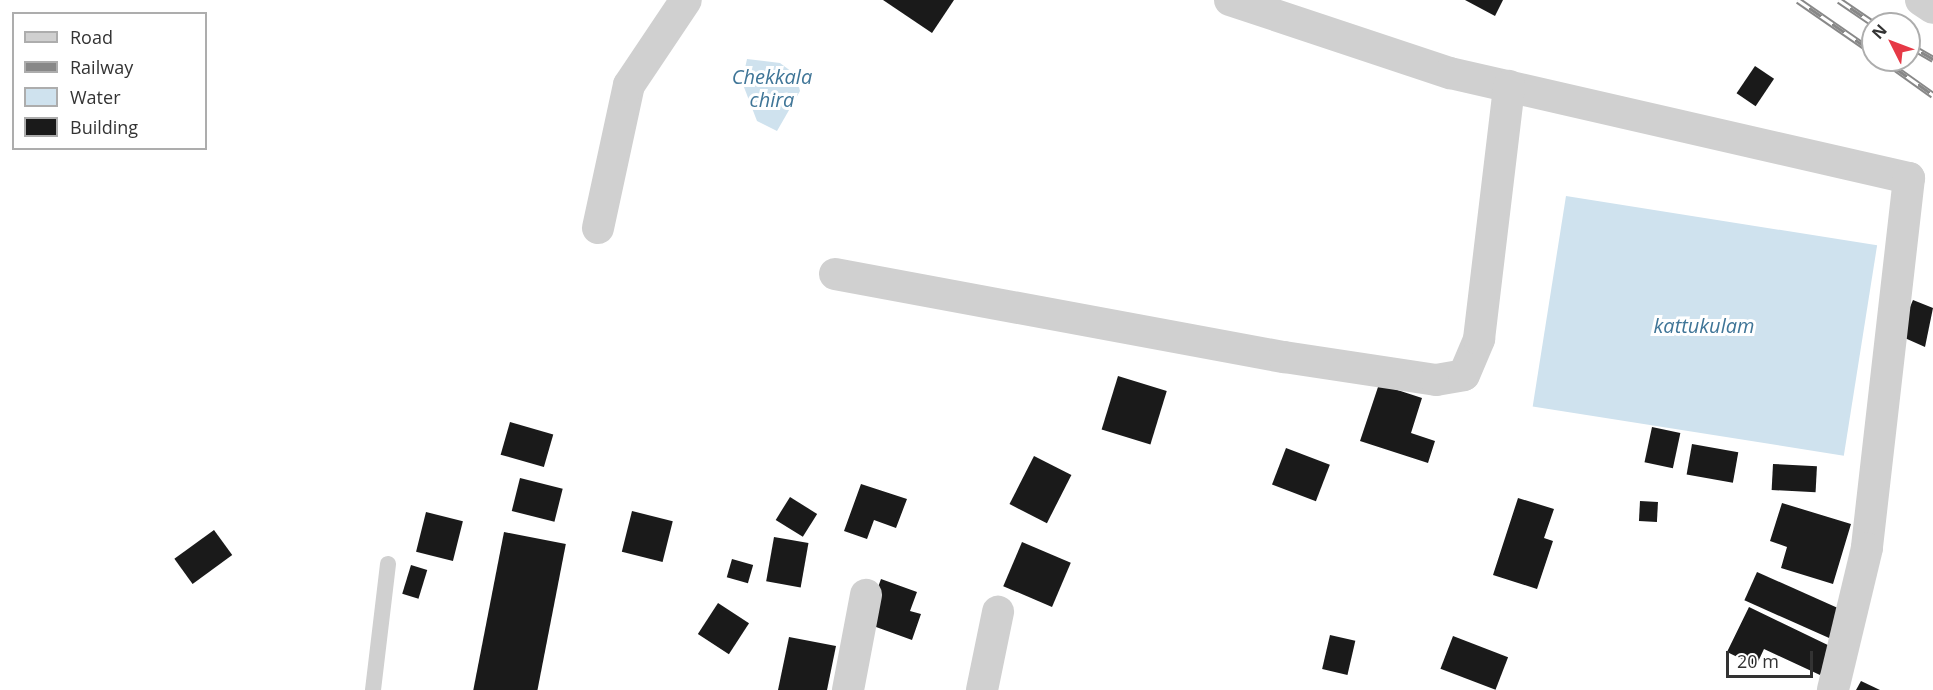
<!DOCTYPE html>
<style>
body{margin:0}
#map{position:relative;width:1933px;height:690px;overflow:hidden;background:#fff;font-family:"Open Sans",sans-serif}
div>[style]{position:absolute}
.water>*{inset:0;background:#cfe2ee;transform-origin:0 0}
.building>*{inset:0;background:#1a1a1a;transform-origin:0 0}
.lane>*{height:16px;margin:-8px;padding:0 8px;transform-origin:8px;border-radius:8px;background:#d0d0d0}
.street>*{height:32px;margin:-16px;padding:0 16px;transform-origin:16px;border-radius:16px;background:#d0d0d0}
.rail>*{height:7px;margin-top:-3.5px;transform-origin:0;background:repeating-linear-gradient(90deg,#fff 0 14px,#888 0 28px);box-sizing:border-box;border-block:2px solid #888}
span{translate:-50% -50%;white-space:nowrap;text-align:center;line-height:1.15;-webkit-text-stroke:6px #fff;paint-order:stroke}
.water-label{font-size:20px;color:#3f7597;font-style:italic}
.legend{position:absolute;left:12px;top:12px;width:195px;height:138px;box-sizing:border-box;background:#fff;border:2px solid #adadad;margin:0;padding:8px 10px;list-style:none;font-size:18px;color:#333}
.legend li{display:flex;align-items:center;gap:12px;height:30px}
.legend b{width:30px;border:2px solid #adadad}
.north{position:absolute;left:1861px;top:12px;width:60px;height:60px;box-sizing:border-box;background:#fff;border:2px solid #adadad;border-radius:50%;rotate:312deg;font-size:16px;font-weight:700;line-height:24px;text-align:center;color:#333}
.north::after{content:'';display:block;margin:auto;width:21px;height:27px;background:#e63946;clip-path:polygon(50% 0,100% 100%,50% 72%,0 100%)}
.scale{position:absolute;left:1726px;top:651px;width:87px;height:27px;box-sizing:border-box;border:3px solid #333;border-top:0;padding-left:8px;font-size:18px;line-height:21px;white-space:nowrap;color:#333;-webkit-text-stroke:4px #fff;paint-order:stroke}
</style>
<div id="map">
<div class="water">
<div style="clip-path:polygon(747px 59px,780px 63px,796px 75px,800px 91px,777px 131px,757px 121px,742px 82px)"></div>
<div style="left:1566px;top:196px;width:315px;height:213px;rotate:9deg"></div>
</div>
<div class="building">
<div style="clip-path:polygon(883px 0,954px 0,932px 33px)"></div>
<div style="clip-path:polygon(1465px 0,1503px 0,1495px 16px)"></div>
<div style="left:1755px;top:66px;width:23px;height:33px;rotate:34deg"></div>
<div style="clip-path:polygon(1913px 300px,1933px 308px,1925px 347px,1898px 335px)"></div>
<div style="left:1118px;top:376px;width:51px;height:56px;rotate:17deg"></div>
<div style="clip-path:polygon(1379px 384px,1422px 398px,1411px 433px,1435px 441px,1428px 463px,1360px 441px)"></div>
<div style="left:510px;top:422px;width:45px;height:34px;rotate:16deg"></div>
<div style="left:1652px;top:427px;width:29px;height:36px;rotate:12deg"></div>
<div style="left:1692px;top:444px;width:47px;height:31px;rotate:10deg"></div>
<div style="left:1286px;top:448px;width:47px;height:39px;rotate:21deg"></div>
<div style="left:1034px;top:456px;width:42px;height:54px;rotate:27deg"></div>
<div style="left:1773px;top:464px;width:44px;height:26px;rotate:3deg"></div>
<div style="left:520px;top:478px;width:44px;height:34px;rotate:14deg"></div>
<div style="clip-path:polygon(861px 484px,907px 499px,896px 528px,874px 520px,867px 539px,844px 531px)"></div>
<div style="left:790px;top:497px;width:32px;height:27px;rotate:32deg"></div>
<div style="clip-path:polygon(1518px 498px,1554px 509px,1544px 538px,1553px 541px,1537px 589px,1493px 575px)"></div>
<div style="left:1640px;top:501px;width:18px;height:20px;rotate:3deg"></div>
<div style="clip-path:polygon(1782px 503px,1851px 524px,1833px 584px,1781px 568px,1787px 547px,1770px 541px)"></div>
<div style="left:632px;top:511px;width:42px;height:42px;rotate:14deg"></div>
<div style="left:426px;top:512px;width:38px;height:41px;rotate:14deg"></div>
<div style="left:214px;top:530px;width:31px;height:49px;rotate:54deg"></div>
<div style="left:504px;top:532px;width:63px;height:161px;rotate:11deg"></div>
<div style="left:774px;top:537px;width:35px;height:45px;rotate:10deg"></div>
<div style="left:1022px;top:542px;width:53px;height:48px;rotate:23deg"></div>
<div style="left:732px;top:559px;width:22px;height:19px;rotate:16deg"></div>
<div style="left:411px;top:565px;width:17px;height:30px;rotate:17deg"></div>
<div style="left:1757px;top:572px;width:94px;height:31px;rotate:24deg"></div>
<div style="clip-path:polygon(881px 579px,917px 592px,910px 611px,921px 614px,912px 640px,865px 623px)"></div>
<div style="left:718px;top:603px;width:37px;height:37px;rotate:33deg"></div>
<div style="clip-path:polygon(1749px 607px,1834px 648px,1820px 675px,1764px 649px,1756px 666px,1727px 652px)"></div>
<div style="left:1330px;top:635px;width:26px;height:35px;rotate:13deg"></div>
<div style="left:1453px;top:636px;width:59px;height:35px;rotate:21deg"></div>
<div style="clip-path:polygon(789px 637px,836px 646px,827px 690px,778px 690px)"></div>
<div style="clip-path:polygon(1861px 681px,1880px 690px,1856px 690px)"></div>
</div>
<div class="lane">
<div style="left:373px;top:690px;width:127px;rotate:-83.2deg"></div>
</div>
<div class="street">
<div style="left:1230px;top:0;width:232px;rotate:18.4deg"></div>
<div style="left:1450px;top:73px;width:471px;rotate:12.9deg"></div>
<div style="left:1909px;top:178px;width:372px;rotate:96.5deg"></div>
<div style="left:1867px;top:548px;width:146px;rotate:103.5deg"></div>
<div style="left:1921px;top:0;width:14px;rotate:34deg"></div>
<div style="left:598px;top:228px;width:146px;rotate:-77.8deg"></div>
<div style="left:629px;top:85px;width:102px;rotate:-56.2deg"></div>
<div style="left:835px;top:274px;width:457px;rotate:10.5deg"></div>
<div style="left:1284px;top:357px;width:154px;rotate:8.6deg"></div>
<div style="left:1436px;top:380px;width:28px;rotate:-10deg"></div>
<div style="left:1464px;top:375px;width:39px;rotate:-67deg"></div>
<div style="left:1479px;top:339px;width:255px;rotate:-83.2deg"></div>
<div style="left:848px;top:690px;width:97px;rotate:-79.3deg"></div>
<div style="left:982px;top:690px;width:80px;rotate:-78.4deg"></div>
</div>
<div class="rail">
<div style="left:1798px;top:0;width:91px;rotate:34.7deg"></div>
<div style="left:1839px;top:0;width:42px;rotate:34.4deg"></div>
<div style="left:1909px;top:45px;width:28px;rotate:30deg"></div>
<div style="left:1884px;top:60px;width:60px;rotate:35.5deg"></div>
</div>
<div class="water-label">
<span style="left:772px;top:88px">Chekkala<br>chira</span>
<span style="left:1704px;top:325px">kattukulam</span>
</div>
<ul class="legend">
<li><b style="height:8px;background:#d0d0d0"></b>Road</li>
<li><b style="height:8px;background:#888"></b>Railway</li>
<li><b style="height:16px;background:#cfe2ee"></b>Water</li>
<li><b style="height:16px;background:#1a1a1a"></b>Building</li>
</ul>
<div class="north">N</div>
<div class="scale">20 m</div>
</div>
